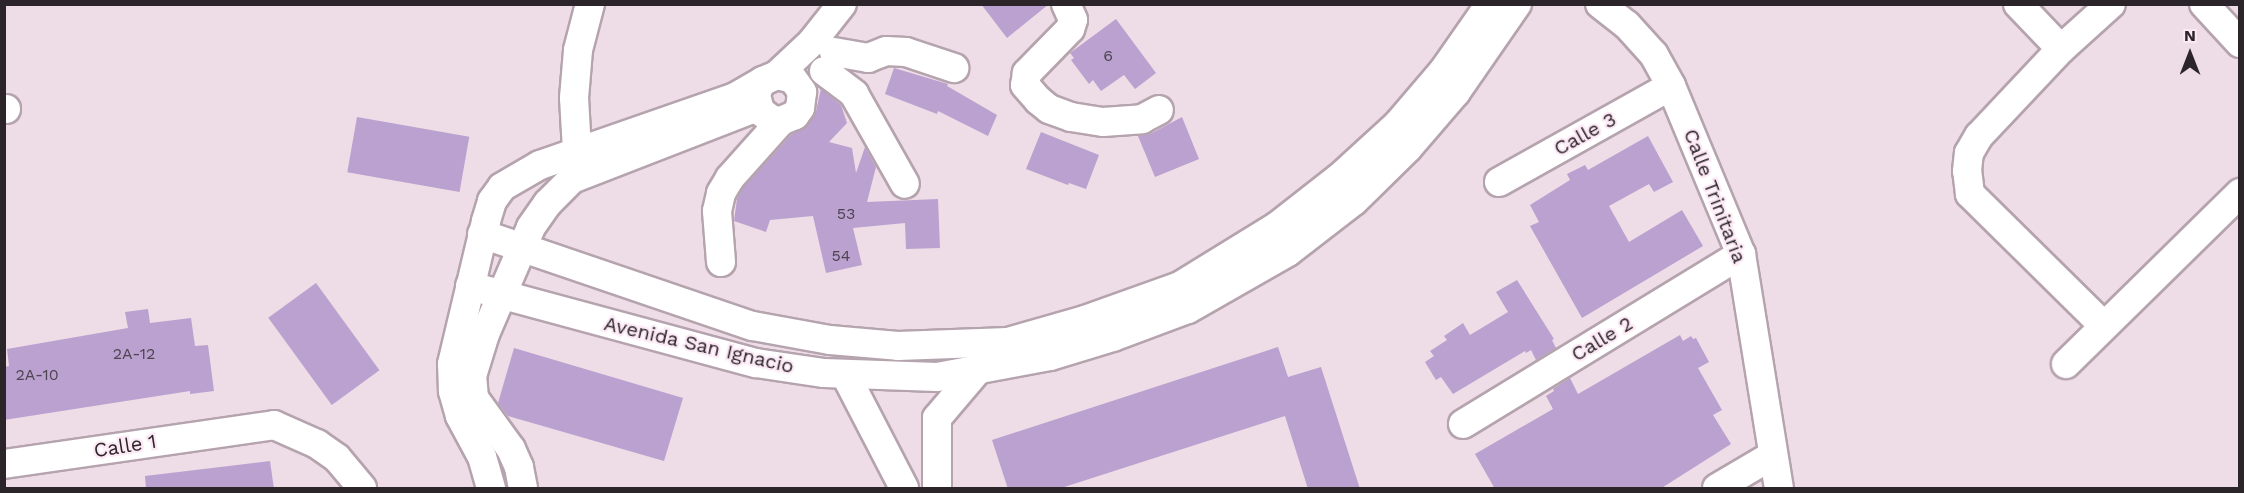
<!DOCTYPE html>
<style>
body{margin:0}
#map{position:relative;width:2244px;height:493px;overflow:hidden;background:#eedce7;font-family:"Work Sans",sans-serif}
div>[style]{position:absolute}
.building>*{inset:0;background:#baa1cf;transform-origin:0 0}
.roads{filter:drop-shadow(2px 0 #b5a3ae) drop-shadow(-2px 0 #b5a3ae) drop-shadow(0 2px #b5a3ae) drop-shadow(0 -2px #b5a3ae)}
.minor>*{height:28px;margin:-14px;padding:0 14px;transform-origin:14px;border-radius:14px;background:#fff}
span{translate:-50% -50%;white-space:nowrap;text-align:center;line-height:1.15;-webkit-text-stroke:4.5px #fce9f5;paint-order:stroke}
.number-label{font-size:16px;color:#4f4452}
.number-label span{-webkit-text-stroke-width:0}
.street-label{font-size:20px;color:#2b2529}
.frame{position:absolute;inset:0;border:6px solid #2b2529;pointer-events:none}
.north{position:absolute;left:2160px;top:24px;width:60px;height:60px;-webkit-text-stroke:4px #fce9f5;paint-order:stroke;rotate:0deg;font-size:16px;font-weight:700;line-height:24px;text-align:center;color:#2b2529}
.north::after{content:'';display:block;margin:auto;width:21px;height:27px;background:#2b2529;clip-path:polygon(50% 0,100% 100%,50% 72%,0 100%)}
</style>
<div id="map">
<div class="building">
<div style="clip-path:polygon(981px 4px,1049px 4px,1007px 38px)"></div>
<div style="clip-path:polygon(1116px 19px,1156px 73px,1135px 89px,1124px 75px,1101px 91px,1093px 80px,1089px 84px,1071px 60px,1074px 58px,1070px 53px)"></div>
<div style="clip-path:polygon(894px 68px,948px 84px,947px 86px,997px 115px,988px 136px,938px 111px,937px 114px,885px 94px)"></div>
<div style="clip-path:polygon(821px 89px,841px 105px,847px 123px,829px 142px,852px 148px,856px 173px,865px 147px,876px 167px,867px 202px,938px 199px,940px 248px,906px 249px,905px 223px,853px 228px,862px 265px,826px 273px,813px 216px,770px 220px,766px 232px,734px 221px,737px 199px,743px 188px,791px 135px,808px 125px,816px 111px)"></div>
<div style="left:357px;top:117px;width:114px;height:56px;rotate:10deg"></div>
<div style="clip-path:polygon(1182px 117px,1199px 159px,1155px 177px,1138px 136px,1150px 134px)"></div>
<div style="clip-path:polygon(1041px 132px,1099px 155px,1086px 189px,1069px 183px,1068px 185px,1026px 169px)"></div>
<div style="clip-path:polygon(1648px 136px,1673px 182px,1654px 192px,1649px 184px,1609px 206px,1629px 242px,1682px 210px,1703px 246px,1582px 318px,1530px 226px,1539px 222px,1530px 205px,1570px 180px,1567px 174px,1585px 165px,1588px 170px)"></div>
<div style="clip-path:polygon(1517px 280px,1554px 339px,1552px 340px,1556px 348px,1536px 360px,1531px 350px,1526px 353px,1525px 351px,1453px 394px,1441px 377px,1436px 380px,1425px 362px,1434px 356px,1430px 351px,1447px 340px,1444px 336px,1463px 323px,1470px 335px,1508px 312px,1496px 292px)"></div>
<div style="left:316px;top:283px;width:108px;height:59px;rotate:54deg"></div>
<div style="clip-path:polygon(148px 309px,150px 323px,191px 318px,195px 346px,208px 345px,214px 391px,190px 394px,190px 391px,4px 420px,4px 367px,9px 366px,7px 349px,128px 328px,125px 312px)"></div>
<div style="clip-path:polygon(1680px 335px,1683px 341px,1691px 336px,1693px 339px,1696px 338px,1709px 362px,1698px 368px,1722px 410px,1713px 415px,1731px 444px,1660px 489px,1495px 489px,1475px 454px,1553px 409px,1546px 396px,1554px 391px,1553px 389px,1570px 378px,1578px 394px)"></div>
<div style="clip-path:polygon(1278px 347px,1288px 377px,1321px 367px,1360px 489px,1308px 489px,1285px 416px,1058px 489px,1008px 489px,992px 440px)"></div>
<div style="clip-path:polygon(514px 348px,683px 398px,664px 461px,508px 416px,498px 403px)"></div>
<div style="clip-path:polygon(270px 461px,274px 489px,146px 489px,145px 476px)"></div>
</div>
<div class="roads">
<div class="minor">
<div style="left:1066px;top:4px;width:17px;rotate:66deg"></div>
<div style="left:1073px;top:20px;width:9px;rotate:108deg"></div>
<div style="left:1070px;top:29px;width:62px;rotate:134.3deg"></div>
<div style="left:1027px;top:73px;width:12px;rotate:99deg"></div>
<div style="left:1025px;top:85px;width:20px;rotate:49deg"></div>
<div style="left:1038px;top:100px;width:14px;rotate:39deg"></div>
<div style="left:1049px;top:109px;width:23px;rotate:20deg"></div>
<div style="left:1071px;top:117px;width:32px;rotate:9deg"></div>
<div style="left:1103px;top:122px;width:39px;rotate:-4deg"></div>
<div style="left:1142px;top:119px;width:19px;rotate:-28deg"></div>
<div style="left:1600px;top:4px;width:34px;rotate:38deg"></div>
<div style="left:1627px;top:25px;width:40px;rotate:48deg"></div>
<div style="left:1654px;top:55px;width:35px;rotate:61deg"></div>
<div style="left:1671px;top:86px;width:182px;rotate:67.4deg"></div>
<div style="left:1741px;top:254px;width:237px;rotate:80.8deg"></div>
<div style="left:2018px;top:4px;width:62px;rotate:46.3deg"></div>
<div style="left:2204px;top:4px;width:53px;rotate:47.3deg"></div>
<div style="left:834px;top:52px;width:35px;rotate:10deg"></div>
<div style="left:868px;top:58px;width:19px;rotate:-21deg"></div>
<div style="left:886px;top:51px;width:20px;rotate:3deg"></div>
<div style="left:906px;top:52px;width:51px;rotate:18.4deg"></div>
<div style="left:824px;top:71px;width:38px;rotate:37deg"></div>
<div style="left:854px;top:94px;width:103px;rotate:60.5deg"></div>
<div style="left:777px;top:75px;width:16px;rotate:14deg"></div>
<div style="left:793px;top:79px;width:16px;rotate:55deg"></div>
<div style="left:802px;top:92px;width:16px;rotate:97deg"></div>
<div style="left:800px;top:108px;width:9px;rotate:126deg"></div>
<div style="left:795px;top:115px;width:15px;rotate:157deg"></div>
<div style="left:781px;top:121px;width:9px;rotate:-174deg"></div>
<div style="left:772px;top:120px;width:15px;rotate:-143deg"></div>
<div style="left:760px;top:111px;width:16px;rotate:-104deg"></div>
<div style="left:756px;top:95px;width:7px;rotate:-74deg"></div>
<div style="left:758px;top:88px;width:9px;rotate:-54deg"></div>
<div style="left:763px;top:81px;width:15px;rotate:-23deg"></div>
<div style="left:777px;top:75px;width:48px;rotate:-43.3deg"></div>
<div style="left:812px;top:42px;width:48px;rotate:-51.7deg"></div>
<div style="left:4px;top:109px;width:2px"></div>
<div style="left:577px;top:151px;width:53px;rotate:-93.2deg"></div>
<div style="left:574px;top:98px;width:48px;rotate:-85.2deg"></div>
<div style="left:578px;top:50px;width:48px;rotate:-75.4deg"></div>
<div style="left:1499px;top:182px;width:197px;rotate:-29.2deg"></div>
<div style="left:482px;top:234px;width:286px;rotate:18.8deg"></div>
<div style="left:753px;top:326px;width:78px;rotate:10.3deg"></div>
<div style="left:830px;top:340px;width:68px;rotate:5deg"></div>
<div style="left:898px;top:346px;width:110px;rotate:-2.1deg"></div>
<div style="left:1008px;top:342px;width:80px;rotate:-15.9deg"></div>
<div style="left:1085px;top:320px;width:101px;rotate:-19.7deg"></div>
<div style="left:1180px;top:286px;width:113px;rotate:-31.6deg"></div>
<div style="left:1276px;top:227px;width:81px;rotate:-38deg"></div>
<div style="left:1340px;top:177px;width:77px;rotate:-42.4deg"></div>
<div style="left:1397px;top:125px;width:72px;rotate:-49.5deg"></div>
<div style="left:1444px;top:70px;width:80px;rotate:-55.1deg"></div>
<div style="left:721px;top:262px;width:51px;rotate:-94.5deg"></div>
<div style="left:717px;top:211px;width:18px;rotate:-77deg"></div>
<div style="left:721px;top:193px;width:17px;rotate:-59deg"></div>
<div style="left:730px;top:178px;width:76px;rotate:-48.2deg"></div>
<div style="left:470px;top:286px;width:296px;rotate:15.1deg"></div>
<div style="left:756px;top:363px;width:69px;rotate:8.4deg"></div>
<div style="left:824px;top:373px;width:113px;rotate:2deg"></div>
<div style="left:937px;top:377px;width:115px;rotate:-10.5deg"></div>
<div style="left:1050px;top:356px;width:66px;rotate:-16.8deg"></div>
<div style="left:1113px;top:337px;width:80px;rotate:-20.5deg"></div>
<div style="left:1188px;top:309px;width:115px;rotate:-29.7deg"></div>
<div style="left:1288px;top:252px;width:83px;rotate:-37.7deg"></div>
<div style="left:1354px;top:201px;width:76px;rotate:-44.5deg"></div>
<div style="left:1408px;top:148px;width:74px;rotate:-49.4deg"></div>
<div style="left:1456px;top:92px;width:107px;rotate:-55.3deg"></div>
<div style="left:2103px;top:325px;width:187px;rotate:-135.4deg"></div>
<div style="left:1970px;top:194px;width:23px;rotate:-97deg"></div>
<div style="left:1967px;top:171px;width:18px;rotate:-84deg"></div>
<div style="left:1969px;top:153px;width:20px;rotate:-60deg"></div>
<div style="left:1979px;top:136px;width:120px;rotate:-46.7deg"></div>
<div style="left:2061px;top:49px;width:67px;rotate:-42deg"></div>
<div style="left:2066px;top:364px;width:244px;rotate:-44.5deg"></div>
<div style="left:845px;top:374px;width:128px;rotate:62.6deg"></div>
<div style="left:1463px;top:424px;width:326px;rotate:-31.4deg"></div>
<div style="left:4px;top:464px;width:273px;rotate:-8.2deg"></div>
<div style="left:274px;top:425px;width:47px;rotate:23.8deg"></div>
<div style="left:317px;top:444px;width:24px;rotate:35deg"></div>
<div style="left:337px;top:458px;width:39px;rotate:50deg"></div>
<div style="left:491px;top:488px;width:32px;rotate:-106deg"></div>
<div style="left:482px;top:457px;width:47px;rotate:-118.2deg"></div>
<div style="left:460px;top:416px;width:26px;rotate:-106deg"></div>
<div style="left:453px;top:391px;width:27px;rotate:-92deg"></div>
<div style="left:452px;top:364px;width:147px;rotate:-76.6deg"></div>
<div style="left:486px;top:221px;width:21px;rotate:-73deg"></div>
<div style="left:492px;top:201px;width:17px;rotate:-54deg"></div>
<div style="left:502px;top:187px;width:44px;rotate:-30.1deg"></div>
<div style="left:540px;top:165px;width:207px;rotate:-19.2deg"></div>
<div style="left:735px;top:97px;width:32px;rotate:-30deg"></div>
<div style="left:523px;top:488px;width:21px;rotate:-101deg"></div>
<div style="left:519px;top:467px;width:20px;rotate:-114deg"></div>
<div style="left:511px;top:449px;width:63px;rotate:-126deg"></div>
<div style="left:474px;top:398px;width:22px;rotate:-95deg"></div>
<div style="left:472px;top:376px;width:44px;rotate:-72.8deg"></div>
<div style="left:485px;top:334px;width:116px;rotate:-66.7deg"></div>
<div style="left:531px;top:227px;width:29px;rotate:-55deg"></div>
<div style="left:548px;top:203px;width:34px;rotate:-45deg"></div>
<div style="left:572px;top:179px;width:199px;rotate:-21.2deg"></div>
<div style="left:937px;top:488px;width:70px;rotate:-90deg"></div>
<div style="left:937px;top:418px;width:60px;rotate:-49.7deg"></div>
<div style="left:1717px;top:488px;width:65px;rotate:-30.5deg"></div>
</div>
</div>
<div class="number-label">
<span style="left:1108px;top:56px">6</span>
<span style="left:846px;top:214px">53</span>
<span style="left:841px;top:256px">54</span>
<span style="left:134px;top:354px">2A-12</span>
<span style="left:37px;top:375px">2A-10</span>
</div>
<div class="street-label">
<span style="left:1585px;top:134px;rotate:-29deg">Calle 3</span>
<span style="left:1715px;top:196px;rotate:69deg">Calle Trinitaria</span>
<span style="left:1602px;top:339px;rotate:-31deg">Calle 2</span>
<span style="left:699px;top:345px;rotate:13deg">Avenida San Ignacio</span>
<span style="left:125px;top:446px;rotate:-9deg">Calle 1</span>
</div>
<div class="frame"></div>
<div class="north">N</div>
</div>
